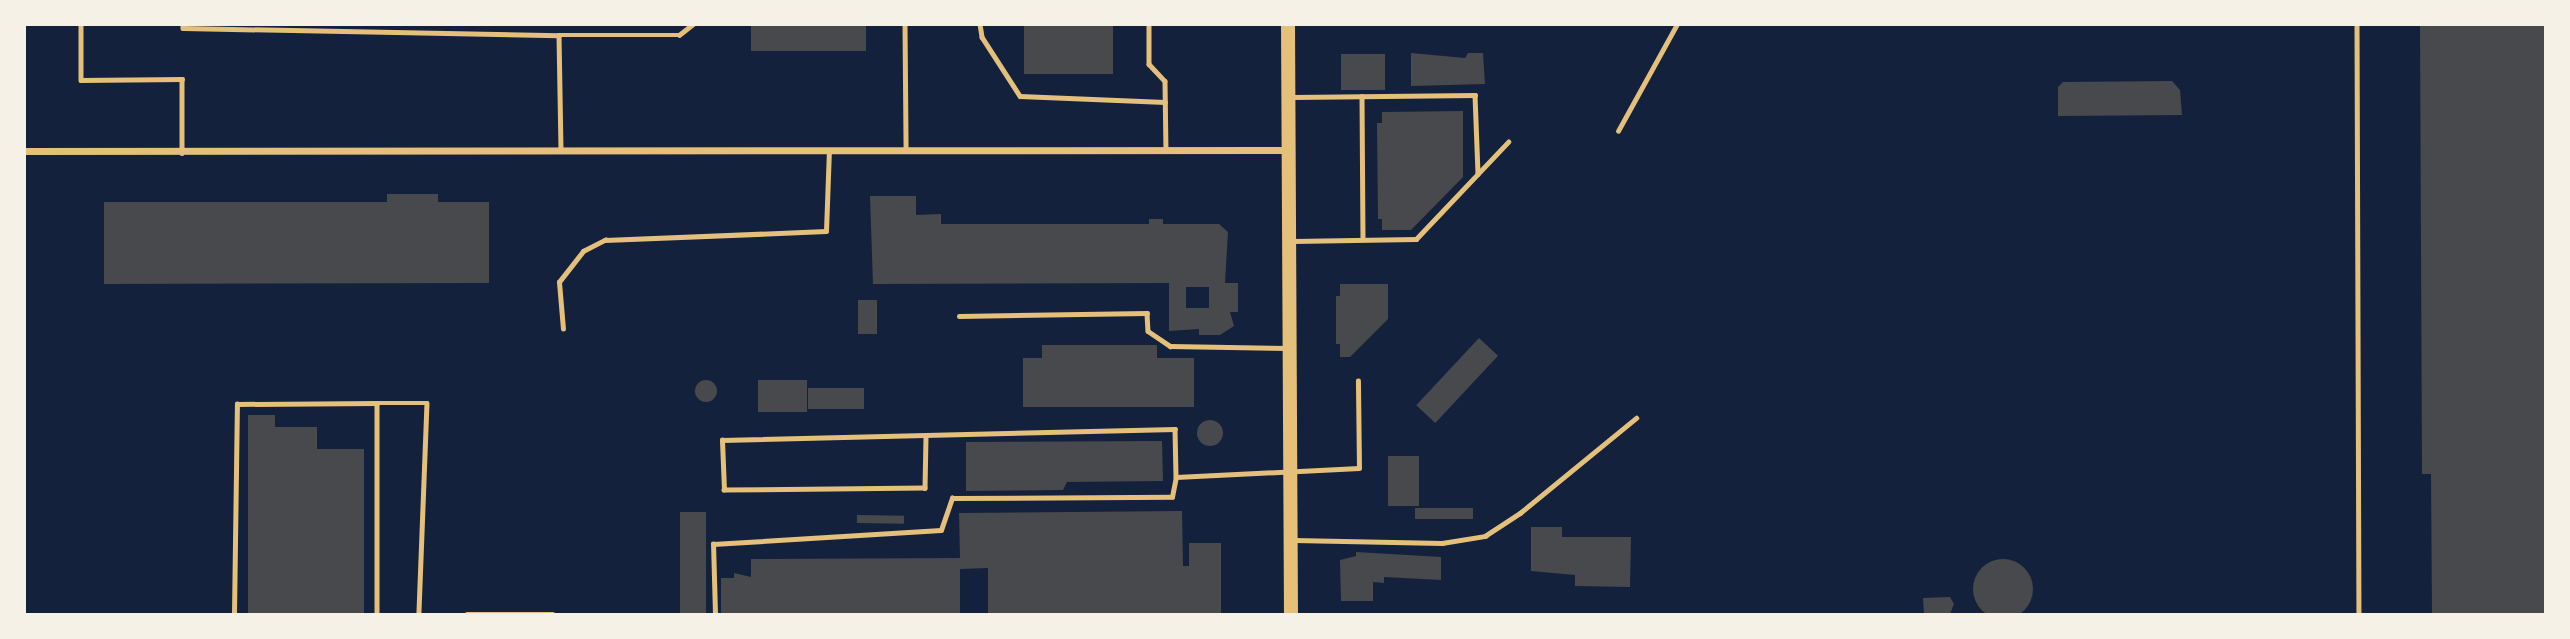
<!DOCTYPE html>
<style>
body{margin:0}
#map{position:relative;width:2570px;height:639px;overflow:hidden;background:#14213d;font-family:"Source Sans 3",sans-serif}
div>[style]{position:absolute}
.building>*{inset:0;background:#48494c;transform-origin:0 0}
.round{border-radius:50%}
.service>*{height:4.5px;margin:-2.25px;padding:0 2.25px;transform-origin:2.25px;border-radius:2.25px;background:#e5c07b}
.minor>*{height:7px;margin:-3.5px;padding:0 3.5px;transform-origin:3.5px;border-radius:3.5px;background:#e5c07b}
.secondary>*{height:14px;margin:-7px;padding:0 7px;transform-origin:7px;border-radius:7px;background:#e5c07b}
span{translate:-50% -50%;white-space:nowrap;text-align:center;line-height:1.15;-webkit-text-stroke:5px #f6f1e7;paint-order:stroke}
.frame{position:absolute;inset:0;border:26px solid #f6f1e7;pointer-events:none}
</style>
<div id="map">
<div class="building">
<div style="left:751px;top:24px;width:115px;height:27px"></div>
<div style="left:1024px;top:24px;width:89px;height:50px"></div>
<div style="clip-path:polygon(2420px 24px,2546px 24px,2546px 614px,2432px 614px,2431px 474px,2422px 474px)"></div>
<div style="clip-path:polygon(1411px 53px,1465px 58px,1468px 53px,1483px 53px,1485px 84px,1411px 86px)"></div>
<div style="left:1341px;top:54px;width:44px;height:36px"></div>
<div style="clip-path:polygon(2172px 81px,2180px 90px,2182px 115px,2058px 116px,2058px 87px,2063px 82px)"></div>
<div style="clip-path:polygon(1463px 111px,1463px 177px,1411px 230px,1382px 230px,1382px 219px,1378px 219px,1377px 123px,1382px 123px,1382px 112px)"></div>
<div style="clip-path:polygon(387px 194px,438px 194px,438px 202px,489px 202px,489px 283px,104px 284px,104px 202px,387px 202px)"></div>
<div style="clip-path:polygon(evenodd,870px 196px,916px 196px,916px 215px,941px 214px,941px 224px,1149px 224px,1149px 219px,1163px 219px,1163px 224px,1219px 224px,1228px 232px,1225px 283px,1238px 283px,1238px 312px,1230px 312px,1234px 326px,1220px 335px,1199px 335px,1199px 329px,1169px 331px,1169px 283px,873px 284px,870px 196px,1186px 287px,1209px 287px,1209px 308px,1186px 308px,1186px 287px)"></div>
<div style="clip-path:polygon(1340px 284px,1388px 284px,1388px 319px,1350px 357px,1340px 357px,1340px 344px,1336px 344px,1336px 296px,1340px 296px)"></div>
<div style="left:858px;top:300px;width:19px;height:34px"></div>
<div style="left:1479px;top:338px;width:26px;height:92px;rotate:43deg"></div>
<div style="clip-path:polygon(1042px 345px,1157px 345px,1157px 358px,1194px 358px,1194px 407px,1023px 407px,1023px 358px,1042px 358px)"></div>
<div style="left:758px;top:380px;width:49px;height:32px"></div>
<div class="round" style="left:695px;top:380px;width:22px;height:22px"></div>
<div style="left:864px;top:388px;width:21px;height:56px;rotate:90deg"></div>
<div style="clip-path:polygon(248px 415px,275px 415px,275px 427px,317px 427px,317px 449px,364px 449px,364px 614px,248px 614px)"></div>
<div class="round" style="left:1197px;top:420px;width:26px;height:26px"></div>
<div style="clip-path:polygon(1162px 441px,1163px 481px,1067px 482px,1063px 490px,966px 491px,966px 442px)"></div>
<div style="left:1388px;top:456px;width:31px;height:50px"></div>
<div style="left:1415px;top:508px;width:58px;height:11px"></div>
<div style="clip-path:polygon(1182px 511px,1183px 566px,1189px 566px,1189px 543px,1221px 543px,1221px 614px,988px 614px,988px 568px,960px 569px,960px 614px,721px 614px,721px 578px,734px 578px,734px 573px,751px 577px,751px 559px,960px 558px,959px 513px)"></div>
<div style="left:680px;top:512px;width:26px;height:102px"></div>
<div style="left:857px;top:515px;width:47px;height:8px;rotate:1deg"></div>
<div style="clip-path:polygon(1531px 527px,1562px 527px,1562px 537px,1631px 537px,1630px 587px,1575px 586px,1575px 575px,1531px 571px)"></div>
<div style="clip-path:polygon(1356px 552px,1441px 557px,1441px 580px,1384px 577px,1384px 583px,1373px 582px,1373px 601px,1341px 601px,1340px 560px,1356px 556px)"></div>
<div class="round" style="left:1973px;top:559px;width:60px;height:60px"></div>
<div style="clip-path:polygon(1950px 597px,1954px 604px,1950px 614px,1924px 614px,1923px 598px)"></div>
</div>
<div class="service">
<div style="left:81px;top:24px;width:56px;rotate:90deg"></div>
<div style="left:81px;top:80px;width:101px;rotate:-0.6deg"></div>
<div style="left:182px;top:79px;width:74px;rotate:90deg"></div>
<div style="left:183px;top:24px;width:4px;rotate:90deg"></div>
<div style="left:183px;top:28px;width:376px;rotate:1.1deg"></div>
<div style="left:559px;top:35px;width:120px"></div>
<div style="left:679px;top:35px;width:18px;rotate:-38deg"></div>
<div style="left:905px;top:24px;width:126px;rotate:89.5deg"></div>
<div style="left:980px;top:24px;width:13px;rotate:81deg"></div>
<div style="left:982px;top:37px;width:70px;rotate:57.2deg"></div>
<div style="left:1020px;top:96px;width:145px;rotate:2.4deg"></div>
<div style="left:1149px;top:24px;width:40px;rotate:90deg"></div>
<div style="left:1149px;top:64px;width:23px;rotate:47deg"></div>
<div style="left:1165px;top:81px;width:69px;rotate:89.2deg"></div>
<div style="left:2357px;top:24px;width:590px;rotate:89.81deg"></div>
<div style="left:559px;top:35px;width:116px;rotate:89deg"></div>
<div style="left:1362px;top:96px;width:143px;rotate:89.6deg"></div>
<div style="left:1293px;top:97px;width:182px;rotate:-0.6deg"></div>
<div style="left:1475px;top:95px;width:79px;rotate:87.8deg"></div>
<div style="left:1618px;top:131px;width:122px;rotate:-61.1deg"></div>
<div style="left:1293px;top:241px;width:123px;rotate:-0.9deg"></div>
<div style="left:1416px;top:239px;width:134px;rotate:-46.5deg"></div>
<div style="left:959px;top:316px;width:188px;rotate:-0.9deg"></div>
<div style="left:1147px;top:313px;width:18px;rotate:87deg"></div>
<div style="left:1148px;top:331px;width:27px;rotate:34deg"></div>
<div style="left:1170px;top:346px;width:118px;rotate:1deg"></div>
<div style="left:563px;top:329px;width:47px;rotate:-94.9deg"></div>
<div style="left:559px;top:282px;width:39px;rotate:-52deg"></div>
<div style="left:583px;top:251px;width:25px;rotate:-27deg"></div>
<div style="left:605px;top:240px;width:221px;rotate:-2.3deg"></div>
<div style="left:826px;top:231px;width:80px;rotate:-87.9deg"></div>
<div style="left:377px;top:403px;width:50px"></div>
<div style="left:427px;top:403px;width:211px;rotate:92.2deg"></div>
<div style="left:926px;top:437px;width:51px;rotate:91.1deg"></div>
<div style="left:925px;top:488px;width:201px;rotate:179.4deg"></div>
<div style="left:724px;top:490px;width:50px;rotate:-92.3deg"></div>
<div style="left:722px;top:440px;width:453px;rotate:-1.4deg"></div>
<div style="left:1175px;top:429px;width:48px;rotate:88.8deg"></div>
<div style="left:1176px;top:477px;width:183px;rotate:-2.8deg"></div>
<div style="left:1359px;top:468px;width:87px;rotate:-90.7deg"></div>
<div style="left:1294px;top:540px;width:148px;rotate:1.2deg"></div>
<div style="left:1442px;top:543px;width:44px;rotate:-9.2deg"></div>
<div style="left:1485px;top:536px;width:42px;rotate:-33.3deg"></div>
<div style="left:1520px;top:513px;width:150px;rotate:-39.3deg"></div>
<div style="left:234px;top:614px;width:210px;rotate:-89.2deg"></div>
<div style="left:237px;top:404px;width:140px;rotate:-0.4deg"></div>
<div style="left:377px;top:403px;width:211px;rotate:90deg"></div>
<div style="left:467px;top:614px;width:86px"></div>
<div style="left:715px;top:614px;width:70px;rotate:-91.6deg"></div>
<div style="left:713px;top:544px;width:228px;rotate:-3.5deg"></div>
<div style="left:941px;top:530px;width:34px;rotate:-71deg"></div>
<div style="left:952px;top:498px;width:220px;rotate:-0.3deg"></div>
<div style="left:1172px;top:497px;width:20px;rotate:-79deg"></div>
</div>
<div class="minor">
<div style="left:24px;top:151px;width:1264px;rotate:-0.05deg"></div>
</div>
<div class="secondary">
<div style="left:1288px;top:24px;width:590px;rotate:89.71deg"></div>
</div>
<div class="frame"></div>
</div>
